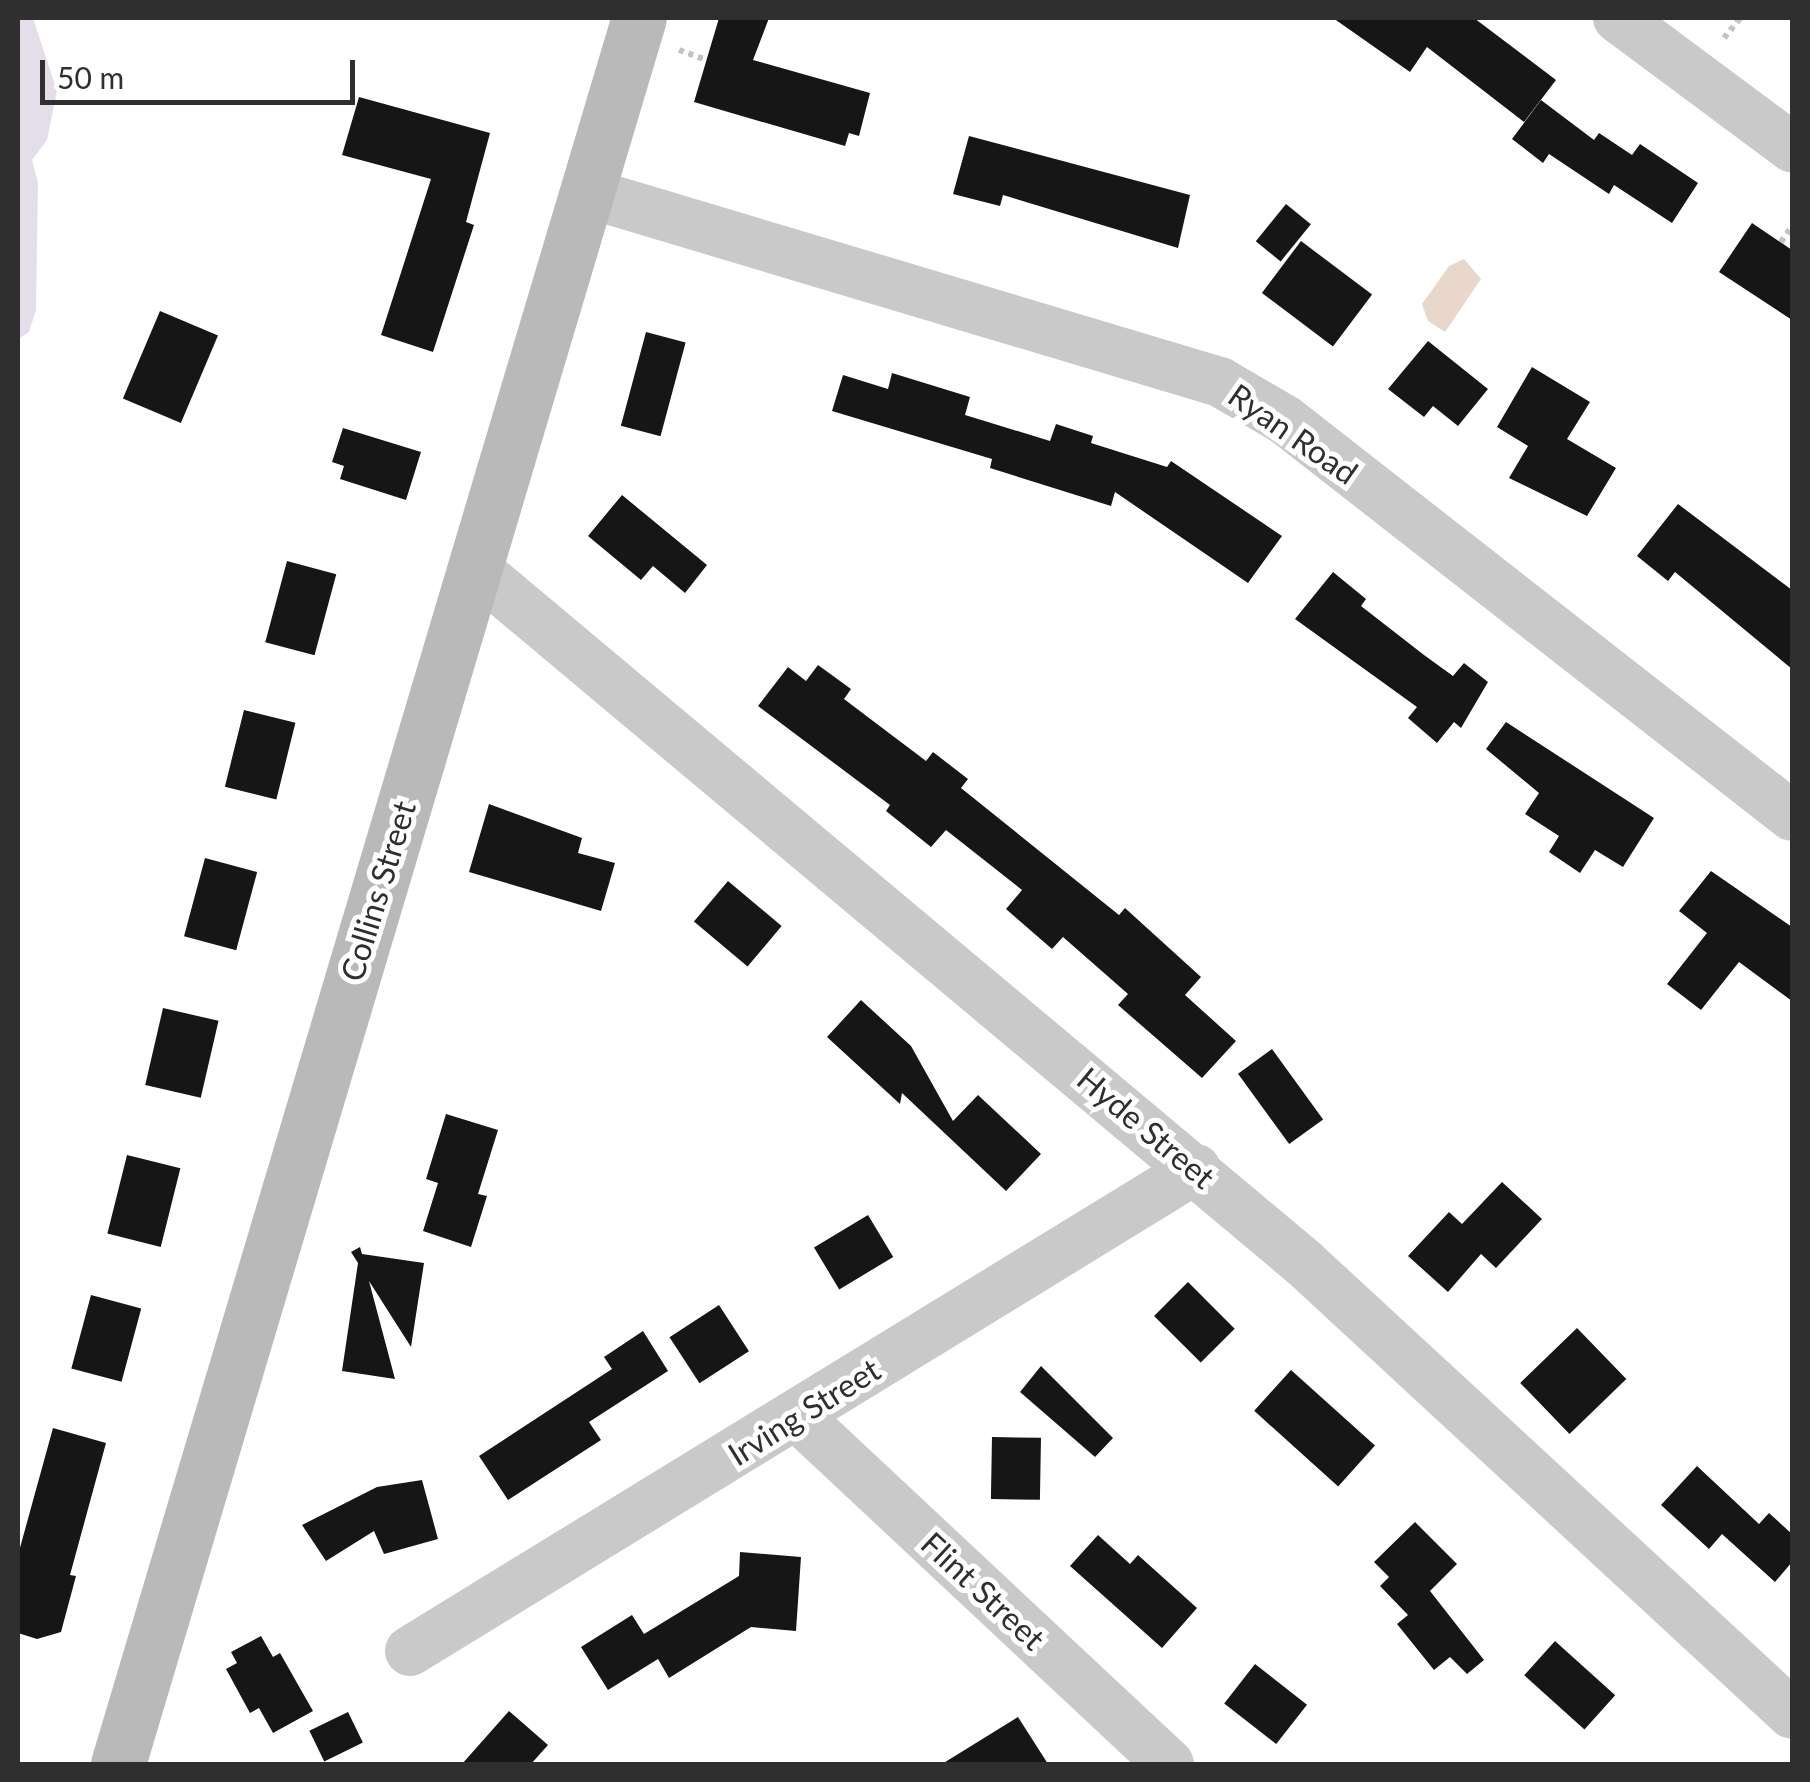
<!DOCTYPE html>
<style>
body{margin:0}
#map{position:relative;width:1810px;height:1782px;overflow:hidden;background:#fff;font-family:Lato,sans-serif}
div>[style]{position:absolute}
.green>*{inset:0;background:#e4deea}
.water>*{inset:0;background:#e9d7cb}
.building>*{inset:0;background:#161616;transform-origin:0 0}
.path>*{height:6px;margin-top:-3px;transform-origin:0;background:repeating-linear-gradient(90deg,#c3c3c3 0 5px,transparent 0 10px)}
.street>*{height:50px;margin:-25px;padding:0 25px;transform-origin:25px;border-radius:25px;background:#c9c9c9}
.secondary>*{height:55px;margin:-27.5px;padding:0 27.5px;transform-origin:27.5px;border-radius:27.5px;background:#b9b9b9}
span{translate:-50% -50%;white-space:nowrap;text-align:center;line-height:1.15;-webkit-text-stroke:10px #fff;paint-order:stroke}
.street-label{font-size:32px;color:#2f2f2f}
.frame{position:absolute;inset:0;border:20px solid #2f2f2f;pointer-events:none}
.scale{position:absolute;left:40px;top:60px;width:315px;height:45px;box-sizing:border-box;border:5px solid #2f2f2f;border-top:0;padding-left:12px;font-size:30px;line-height:35px;white-space:nowrap;color:#2f2f2f;-webkit-text-stroke:8px #fff;paint-order:stroke}
</style>
<div id="map">
<div class="green">
<div style="clip-path:polygon(18px 18px,33px 18px,57px 91px,47px 140px,32px 160px,38px 183px,36px 310px,29px 332px,18px 339px)"></div>
</div>
<div class="water">
<div style="clip-path:polygon(1464px 259px,1481px 279px,1445px 332px,1428px 321px,1422px 304px,1449px 266px)"></div>
</div>
<div class="building">
<div style="clip-path:polygon(719px 18px,769px 18px,753px 60px,870px 93px,859px 136px,849px 133px,845px 146px,694px 102px)"></div>
<div style="clip-path:polygon(1333px 18px,1474px 18px,1556px 80px,1524px 122px,1427px 47px,1410px 72px)"></div>
<div style="clip-path:polygon(359px 97px,490px 133px,466px 222px,474px 225px,433px 352px,381px 335px,431px 179px,342px 155px)"></div>
<div style="clip-path:polygon(1541px 100px,1594px 140px,1599px 133px,1632px 155px,1640px 144px,1698px 183px,1672px 223px,1614px 185px,1609px 194px,1549px 154px,1543px 163px,1512px 139px)"></div>
<div style="clip-path:polygon(969px 136px,1190px 195px,1178px 248px,1003px 195px,1000px 206px,953px 194px)"></div>
<div style="left:1286px;top:204px;width:32px;height:48px;rotate:39deg"></div>
<div style="clip-path:polygon(1752px 223px,1792px 250px,1792px 320px,1719px 272px)"></div>
<div style="left:1301px;top:241px;width:89px;height:65px;rotate:37deg"></div>
<div style="left:160px;top:311px;width:63px;height:95px;rotate:23deg"></div>
<div style="left:646px;top:332px;width:41px;height:97px;rotate:15deg"></div>
<div style="clip-path:polygon(1428px 341px,1488px 389px,1458px 426px,1433px 406px,1424px 417px,1388px 389px)"></div>
<div style="clip-path:polygon(1532px 367px,1590px 402px,1567px 439px,1616px 468px,1587px 516px,1509px 478px,1528px 446px,1497px 427px)"></div>
<div style="clip-path:polygon(892px 373px,970px 397px,965px 415px,1050px 441px,1056px 424px,1093px 436px,1091px 443px,1167px 467px,1171px 461px,1282px 536px,1248px 583px,1115px 492px,1111px 506px,990px 468px,992px 459px,832px 411px,843px 375px,888px 389px)"></div>
<div style="clip-path:polygon(343px 428px,421px 452px,406px 500px,340px 479px,344px 466px,332px 462px)"></div>
<div style="clip-path:polygon(622px 495px,707px 565px,685px 593px,653px 566px,641px 580px,588px 536px)"></div>
<div style="clip-path:polygon(1678px 504px,1792px 590px,1792px 669px,1675px 572px,1668px 581px,1637px 556px)"></div>
<div style="left:287px;top:561px;width:51px;height:84px;rotate:15deg"></div>
<div style="clip-path:polygon(1333px 572px,1366px 599px,1361px 606px,1424px 655px,1453px 676px,1464px 663px,1488px 682px,1461px 728px,1454px 722px,1437px 743px,1408px 718px,1417px 707px,1295px 619px)"></div>
<div style="clip-path:polygon(818px 665px,851px 689px,844px 699px,926px 761px,933px 752px,968px 779px,961px 788px,1119px 915px,1125px 908px,1201px 977px,1185px 995px,1236px 1041px,1202px 1078px,1118px 1005px,1128px 994px,1063px 937px,1052px 949px,1006px 909px,1022px 890px,946px 830px,931px 847px,886px 811px,890px 805px,758px 706px,788px 667px,806px 681px)"></div>
<div style="left:244px;top:710px;width:53px;height:79px;rotate:14deg"></div>
<div style="clip-path:polygon(1506px 722px,1654px 818px,1623px 867px,1595px 850px,1580px 873px,1549px 852px,1559px 836px,1525px 814px,1539px 793px,1486px 749px)"></div>
<div style="clip-path:polygon(489px 804px,582px 838px,578px 853px,615px 863px,601px 911px,469px 872px)"></div>
<div style="left:205px;top:858px;width:54px;height:81px;rotate:15deg"></div>
<div style="clip-path:polygon(1711px 871px,1792px 927px,1792px 1001px,1739px 962px,1701px 1010px,1667px 984px,1707px 933px,1679px 911px)"></div>
<div style="left:728px;top:881px;width:70px;height:53px;rotate:40deg"></div>
<div style="clip-path:polygon(861px 1000px,911px 1046px,953px 1121px,978px 1095px,1041px 1154px,1006px 1191px,902px 1093px,900px 1104px,827px 1037px)"></div>
<div style="left:163px;top:1008px;width:57px;height:79px;rotate:13deg"></div>
<div style="left:1272px;top:1049px;width:87px;height:42px;rotate:54deg"></div>
<div style="clip-path:polygon(446px 1114px,498px 1130px,478px 1194px,487px 1196px,471px 1247px,423px 1231px,438px 1183px,426px 1179px)"></div>
<div style="left:127px;top:1155px;width:55px;height:81px;rotate:14deg"></div>
<div style="clip-path:polygon(1502px 1182px,1542px 1219px,1496px 1268px,1481px 1254px,1448px 1292px,1408px 1256px,1449px 1212px,1462px 1224px)"></div>
<div style="left:868px;top:1215px;width:49px;height:63px;rotate:59deg"></div>
<div style="clip-path:polygon(360px 1247px,362px 1254px,424px 1263px,411px 1347px,369px 1281px,395px 1379px,342px 1371px,358px 1263px,351px 1252px)"></div>
<div style="left:1188px;top:1282px;width:66px;height:48px;rotate:45deg"></div>
<div style="left:91px;top:1295px;width:52px;height:76px;rotate:15deg"></div>
<div style="left:719px;top:1305px;width:55px;height:59px;rotate:57deg"></div>
<div style="left:1577px;top:1328px;width:71px;height:79px;rotate:46deg"></div>
<div style="clip-path:polygon(643px 1331px,668px 1371px,589px 1422px,601px 1440px,508px 1500px,479px 1456px,612px 1369px,604px 1357px)"></div>
<div style="clip-path:polygon(1041px 1366px,1113px 1438px,1095px 1457px,1020px 1392px)"></div>
<div style="left:1291px;top:1370px;width:113px;height:55px;rotate:42deg"></div>
<div style="clip-path:polygon(53px 1428px,106px 1443px,70px 1575px,76px 1576px,61px 1632px,37px 1639px,18px 1633px,18px 1555px)"></div>
<div style="left:992px;top:1437px;width:49px;height:62px;rotate:1deg"></div>
<div style="clip-path:polygon(1697px 1466px,1759px 1524px,1769px 1513px,1792px 1534px,1792px 1562px,1775px 1582px,1722px 1534px,1709px 1549px,1661px 1505px)"></div>
<div style="clip-path:polygon(422px 1480px,438px 1539px,384px 1554px,374px 1531px,326px 1561px,302px 1525px,377px 1487px)"></div>
<div style="clip-path:polygon(1415px 1522px,1457px 1564px,1430px 1591px,1484px 1660px,1467px 1674px,1450px 1657px,1434px 1670px,1397px 1624px,1408px 1615px,1380px 1586px,1389px 1577px,1374px 1562px)"></div>
<div style="clip-path:polygon(1098px 1535px,1130px 1564px,1138px 1555px,1197px 1608px,1162px 1648px,1070px 1566px)"></div>
<div style="clip-path:polygon(740px 1552px,801px 1557px,796px 1631px,751px 1627px,669px 1678px,658px 1659px,608px 1690px,581px 1647px,632px 1615px,644px 1634px,739px 1576px)"></div>
<div style="clip-path:polygon(261px 1636px,273px 1657px,280px 1653px,313px 1711px,273px 1733px,259px 1708px,250px 1713px,226px 1669px,237px 1663px,231px 1652px)"></div>
<div style="left:1555px;top:1641px;width:81px;height:46px;rotate:42deg"></div>
<div style="left:1255px;top:1664px;width:66px;height:50px;rotate:38deg"></div>
<div style="clip-path:polygon(509px 1711px,548px 1745px,531px 1764px,462px 1764px)"></div>
<div style="left:348px;top:1712px;width:34px;height:43px;rotate:64deg"></div>
<div style="clip-path:polygon(1018px 1717px,1048px 1764px,942px 1764px)"></div>
</div>
<div class="path">
<div style="left:1724px;top:38px;width:26px;rotate:-51deg"></div>
<div style="left:679px;top:50px;width:29px;rotate:20deg"></div>
<div style="left:1781px;top:242px;width:19px;rotate:-55deg"></div>
</div>
<div class="street">
<div style="left:1618px;top:18px;width:217px;rotate:36.6deg"></div>
<div style="left:588px;top:193px;width:660px;rotate:16.65deg"></div>
<div style="left:1220px;top:382px;width:75px;rotate:30.3deg"></div>
<div style="left:1285px;top:420px;width:643px;rotate:37.99deg"></div>
<div style="left:477px;top:570px;width:1079px;rotate:39.96deg"></div>
<div style="left:1304px;top:1263px;width:664px;rotate:42.74deg"></div>
<div style="left:798px;top:1417px;width:508px;rotate:43.09deg"></div>
<div style="left:410px;top:1651px;width:922px;rotate:-31.52deg"></div>
</div>
<div class="secondary">
<div style="left:118px;top:1764px;width:1822px;rotate:-73.39deg"></div>
</div>
<div class="street-label">
<span style="left:1293px;top:434px;rotate:35deg">Ryan Road</span>
<span style="left:378px;top:891px;rotate:-73deg">Collins Street</span>
<span style="left:1146px;top:1128px;rotate:40deg">Hyde Street</span>
<span style="left:804px;top:1412px;rotate:-32deg">Irving Street</span>
<span style="left:983px;top:1591px;rotate:43deg">Flint Street</span>
</div>
<div class="frame"></div>
<div class="scale">50 m</div>
</div>
